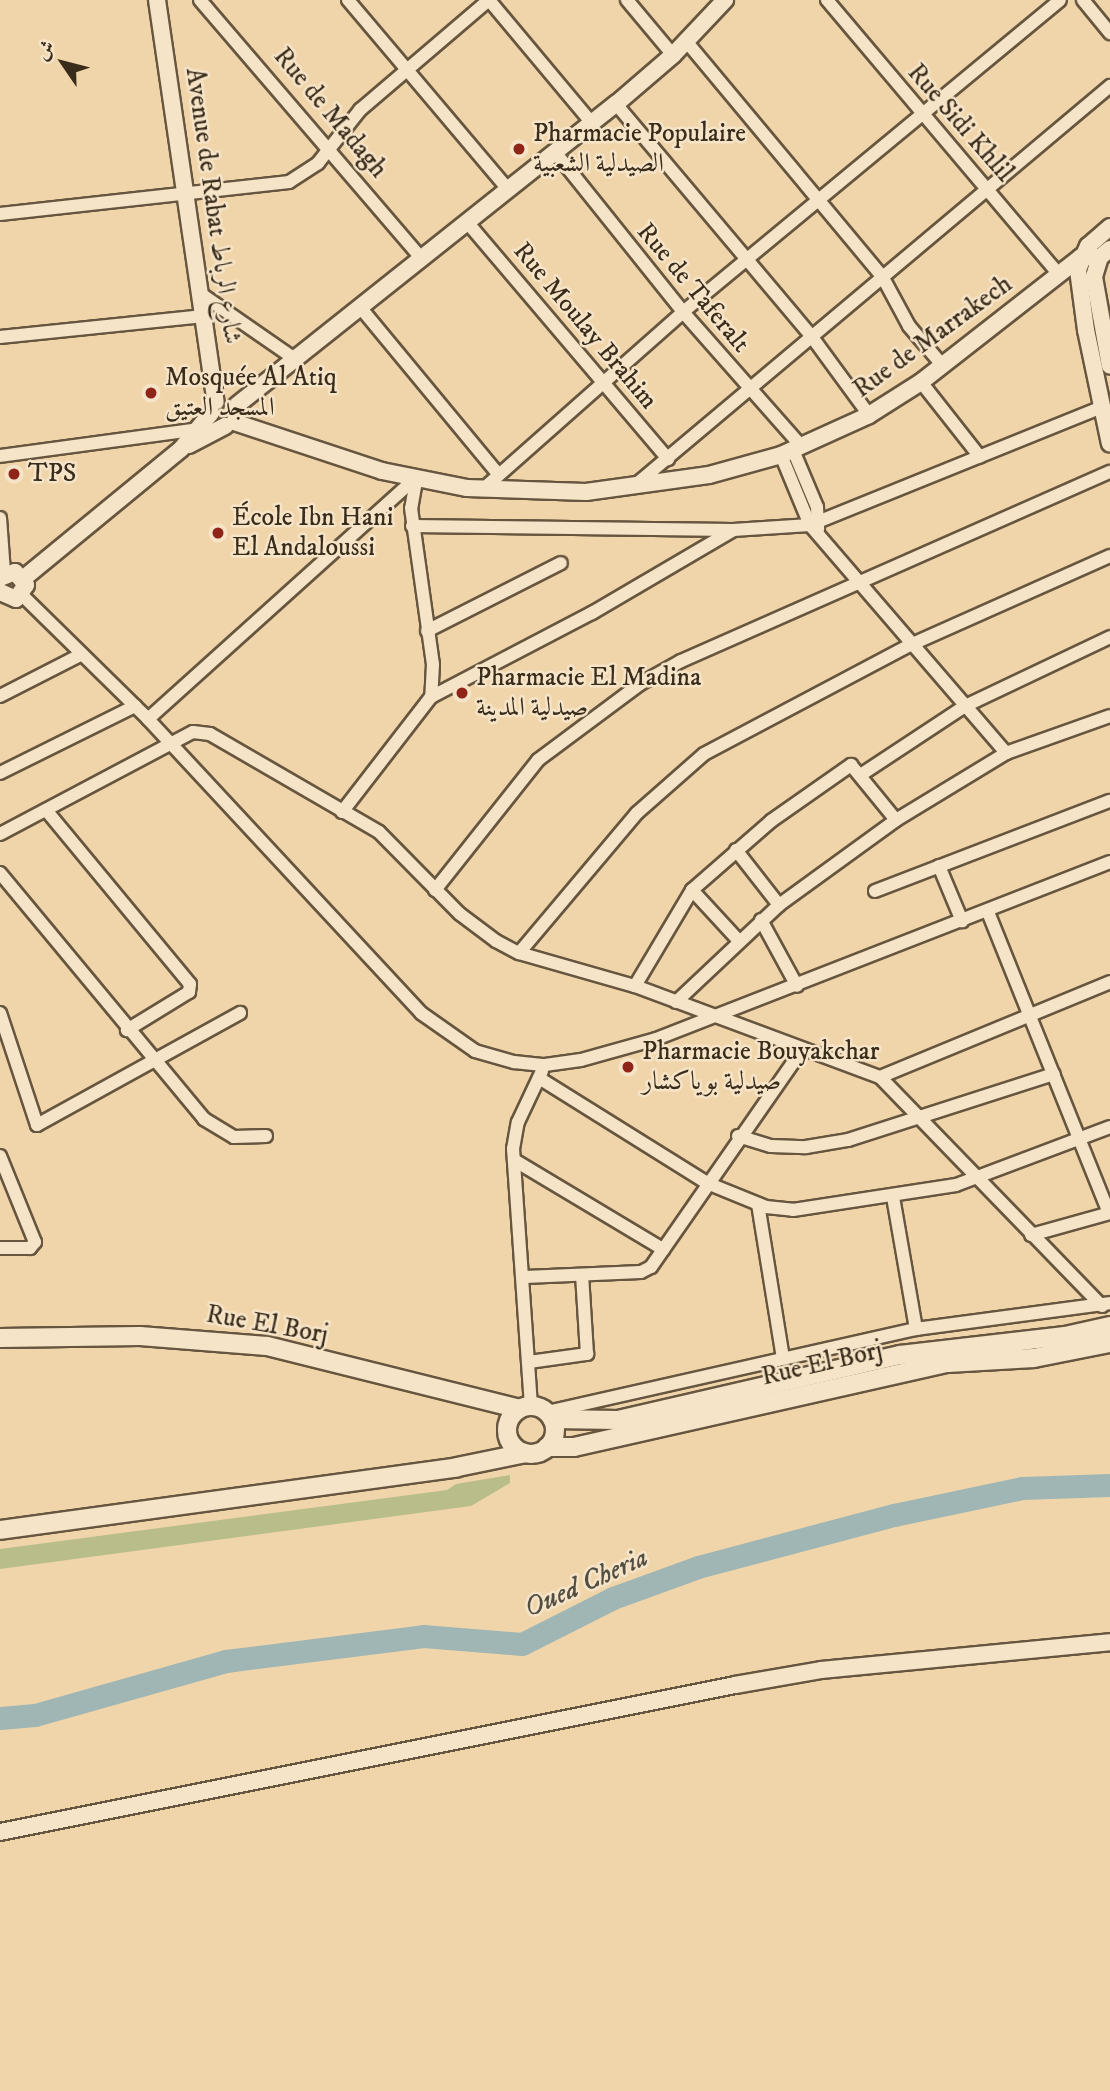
<!DOCTYPE html>
<meta charset="utf-8">
<style>
body{margin:0}
#map{position:relative;width:1110px;height:2091px;overflow:hidden;background:#f1d5aa;font-family:"IM FELL DW Pica",Amiri,serif}
div>[style]{position:absolute}
.green>*{inset:0;background:#b8bd8a}
.river>*{height:23px;margin:-11.5px;padding:0 11.5px;transform-origin:11.5px;border-radius:11.5px;background:#9fb6b4}
.roads{filter:drop-shadow(2px 0 #67563f) drop-shadow(-2px 0 #67563f) drop-shadow(0 2px #67563f) drop-shadow(0 -2px #67563f)}
.minor>*{height:12px;margin:-6px;padding:0 6px;transform-origin:6px;border-radius:6px;background:#f6e4c8}
.tertiary>*{height:16px;margin:-8px;padding:0 8px;transform-origin:8px;border-radius:8px;background:#f6e4c8}
.secondary>*{height:18px;margin:-9px;padding:0 9px;transform-origin:9px;border-radius:9px;background:#f6e4c8}
.secondary>.ring{margin:-9px;padding:0;box-sizing:content-box;background:none;border:18px solid #f6e4c8;border-radius:50%}
.dots>*{width:19px;height:19px;translate:-50% -50%;box-sizing:border-box;border:4px solid #f6e4c8;border-radius:50%}
span{translate:-50% -50%;white-space:nowrap;text-align:center;line-height:1.15;-webkit-text-stroke:5px #f6e4c8;paint-order:stroke}
.street-label{font-size:26px;color:#392c1b}
.poi-label{font-size:26px;color:#392c1b}
.left{translate:0 -50%;text-align:left}
.water-label{font-size:28px;color:#524e41;font-style:italic}
.north{position:absolute;left:28px;top:28px;width:70px;height:70px;-webkit-text-stroke:5px #f6e4c8;paint-order:stroke;rotate:305deg;font-size:19px;font-weight:700;line-height:28px;text-align:center;color:#392c1b}
.north::after{content:'';display:block;margin:auto;width:24px;height:32px;background:#392c1b;clip-path:polygon(50% 0,100% 100%,50% 72%,0 100%)}
</style>
<div id="map">
<div class="green">
<div style="clip-path:polygon(510px 1475px,510px 1483px,471px 1506px,0 1569px,0 1549px,447px 1490px,456px 1484px)"></div>
</div>
<div class="river">
<div style="left:0;top:1718px;width:35px;rotate:-5deg"></div>
<div style="left:35px;top:1715px;width:198px;rotate:-15.8deg"></div>
<div style="left:226px;top:1661px;width:199px;rotate:-7.2deg"></div>
<div style="left:423px;top:1636px;width:99px;rotate:4.6deg"></div>
<div style="left:522px;top:1644px;width:102px;rotate:-26.8deg"></div>
<div style="left:613px;top:1598px;width:90px;rotate:-20deg"></div>
<div style="left:698px;top:1567px;width:203px;rotate:-14.9deg"></div>
<div style="left:894px;top:1515px;width:131px;rotate:-11.9deg"></div>
<div style="left:1022px;top:1488px;width:88px;rotate:-2deg"></div>
</div>
<div class="roads">
<div class="minor">
<div style="left:200px;top:0;width:340px;rotate:49.4deg"></div>
<div style="left:348px;top:0;width:248px;rotate:49.8deg"></div>
<div style="left:489px;top:0;width:160px;rotate:50.1deg"></div>
<div style="left:627px;top:0;width:72px;rotate:50.1deg"></div>
<div style="left:827px;top:0;width:360px;rotate:49.8deg"></div>
<div style="left:1083px;top:0;width:43px;rotate:50.7deg"></div>
<div style="left:686px;top:41px;width:306px;rotate:50.2deg"></div>
<div style="left:882px;top:276px;width:57px;rotate:61.6deg"></div>
<div style="left:909px;top:326px;width:52px;rotate:49.6deg"></div>
<div style="left:616px;top:104px;width:304px;rotate:49.9deg"></div>
<div style="left:812px;top:337px;width:97px;rotate:53.8deg"></div>
<div style="left:555px;top:152px;width:205px;rotate:51.3deg"></div>
<div style="left:683px;top:312px;width:180px;rotate:48.6deg"></div>
<div style="left:0;top:214px;width:291px;rotate:-6.3deg"></div>
<div style="left:289px;top:182px;width:35px;rotate:-33deg"></div>
<div style="left:318px;top:163px;width:68px;rotate:-51.6deg"></div>
<div style="left:360px;top:110px;width:170px;rotate:-40.5deg"></div>
<div style="left:467px;top:222px;width:311px;rotate:49.7deg"></div>
<div style="left:201px;top:294px;width:114px;rotate:34.7deg"></div>
<div style="left:360px;top:307px;width:217px;rotate:50.4deg"></div>
<div style="left:0;top:337px;width:205px;rotate:-5.9deg"></div>
<div style="left:921px;top:382px;width:95px;rotate:51.8deg"></div>
<div style="left:793px;top:450px;width:62px;rotate:67.2deg"></div>
<div style="left:817px;top:507px;width:22px;rotate:87deg"></div>
<div style="left:781px;top:455px;width:76px;rotate:67.5deg"></div>
<div style="left:810px;top:525px;width:301px;rotate:49.3deg"></div>
<div style="left:0;top:456px;width:201px;rotate:-7.7deg"></div>
<div style="left:416px;top:481px;width:27px;rotate:100deg"></div>
<div style="left:411px;top:508px;width:158px;rotate:82deg"></div>
<div style="left:433px;top:664px;width:33px;rotate:93deg"></div>
<div style="left:634px;top:486px;width:622px;rotate:-40.04deg"></div>
<div style="left:482px;top:490px;width:268px;rotate:-41.5deg"></div>
<div style="left:683px;top:312px;width:489px;rotate:-39.6deg"></div>
<div style="left:0;top:518px;width:55px;rotate:85.8deg"></div>
<div style="left:412px;top:526px;width:321px;rotate:0.7deg"></div>
<div style="left:733px;top:530px;width:77px;rotate:-3.7deg"></div>
<div style="left:810px;top:525px;width:313px;rotate:-22deg"></div>
<div style="left:22px;top:595px;width:177px;rotate:44.5deg"></div>
<div style="left:148px;top:719px;width:401px;rotate:47.1deg"></div>
<div style="left:421px;top:1013px;width:66px;rotate:35.1deg"></div>
<div style="left:475px;top:1051px;width:41px;rotate:15.8deg"></div>
<div style="left:514px;top:1062px;width:31px;rotate:6deg"></div>
<div style="left:545px;top:1065px;width:36px;rotate:-8deg"></div>
<div style="left:581px;top:1060px;width:78px;rotate:-15.6deg"></div>
<div style="left:656px;top:1039px;width:487px;rotate:-21.3deg"></div>
<div style="left:427px;top:631px;width:150px;rotate:-26.9deg"></div>
<div style="left:0;top:696px;width:92px;rotate:-27.1deg"></div>
<div style="left:148px;top:719px;width:357px;rotate:-42deg"></div>
<div style="left:0;top:773px;width:151px;rotate:-26.4deg"></div>
<div style="left:862px;top:774px;width:123px;rotate:-33.4deg"></div>
<div style="left:965px;top:706px;width:161px;rotate:-25.4deg"></div>
<div style="left:46px;top:810px;width:226px;rotate:50.4deg"></div>
<div style="left:190px;top:984px;width:8px;rotate:97deg"></div>
<div style="left:189px;top:992px;width:73px;rotate:148.5deg"></div>
<div style="left:342px;top:812px;width:145px;rotate:-52.3deg"></div>
<div style="left:431px;top:697px;width:182px;rotate:-27.6deg"></div>
<div style="left:592px;top:613px;width:162px;rotate:-30.4deg"></div>
<div style="left:0;top:834px;width:218px;rotate:-27.9deg"></div>
<div style="left:193px;top:732px;width:17px;rotate:7deg"></div>
<div style="left:210px;top:734px;width:195px;rotate:30.1deg"></div>
<div style="left:379px;top:832px;width:115px;rotate:45.4deg"></div>
<div style="left:460px;top:914px;width:45px;rotate:36.9deg"></div>
<div style="left:496px;top:941px;width:26px;rotate:28deg"></div>
<div style="left:519px;top:953px;width:121px;rotate:15.9deg"></div>
<div style="left:635px;top:986px;width:261px;rotate:20.4deg"></div>
<div style="left:880px;top:1077px;width:319px;rotate:45.9deg"></div>
<div style="left:736px;top:850px;width:70px;rotate:52deg"></div>
<div style="left:939px;top:866px;width:60px;rotate:67.3deg"></div>
<div style="left:0;top:873px;width:320px;rotate:50.3deg"></div>
<div style="left:204px;top:1119px;width:35px;rotate:31deg"></div>
<div style="left:234px;top:1137px;width:32px;rotate:-2deg"></div>
<div style="left:435px;top:890px;width:166px;rotate:-51.6deg"></div>
<div style="left:538px;top:760px;width:127px;rotate:-36.7deg"></div>
<div style="left:640px;top:684px;width:47px;rotate:-29.3deg"></div>
<div style="left:681px;top:661px;width:469px;rotate:-23.8deg"></div>
<div style="left:692px;top:890px;width:69px;rotate:47.3deg"></div>
<div style="left:875px;top:891px;width:252px;rotate:-21deg"></div>
<div style="left:988px;top:912px;width:324px;rotate:68.1deg"></div>
<div style="left:761px;top:920px;width:75px;rotate:61.4deg"></div>
<div style="left:519px;top:953px;width:183px;rotate:-49.9deg"></div>
<div style="left:637px;top:813px;width:89px;rotate:-41.4deg"></div>
<div style="left:704px;top:754px;width:233px;rotate:-27.9deg"></div>
<div style="left:910px;top:645px;width:219px;rotate:-24deg"></div>
<div style="left:635px;top:986px;width:112px;rotate:-59.3deg"></div>
<div style="left:692px;top:890px;width:105px;rotate:-41.1deg"></div>
<div style="left:771px;top:821px;width:98px;rotate:-35deg"></div>
<div style="left:851px;top:765px;width:71px;rotate:50.7deg"></div>
<div style="left:676px;top:1002px;width:141px;rotate:-43.3deg"></div>
<div style="left:779px;top:905px;width:145px;rotate:-36deg"></div>
<div style="left:896px;top:820px;width:129px;rotate:-31.3deg"></div>
<div style="left:1006px;top:753px;width:110px;rotate:-19.6deg"></div>
<div style="left:0;top:1013px;width:118px;rotate:71.7deg"></div>
<div style="left:37px;top:1125px;width:232px;rotate:-28.9deg"></div>
<div style="left:880px;top:1077px;width:249px;rotate:-22.4deg"></div>
<div style="left:539px;top:1078px;width:198px;rotate:32deg"></div>
<div style="left:707px;top:1183px;width:64px;rotate:22.1deg"></div>
<div style="left:766px;top:1207px;width:27px;rotate:6deg"></div>
<div style="left:793px;top:1210px;width:165px;rotate:-8.7deg"></div>
<div style="left:956px;top:1185px;width:165px;rotate:-20.6deg"></div>
<div style="left:738px;top:1136px;width:34px;rotate:17deg"></div>
<div style="left:771px;top:1146px;width:35px;rotate:2deg"></div>
<div style="left:806px;top:1147px;width:43px;rotate:-9.5deg"></div>
<div style="left:848px;top:1140px;width:216px;rotate:-17.8deg"></div>
<div style="left:0;top:1156px;width:93px;rotate:67.9deg"></div>
<div style="left:35px;top:1242px;width:8px;rotate:130deg"></div>
<div style="left:30px;top:1248px;width:30px;rotate:180deg"></div>
<div style="left:514px;top:1160px;width:174px;rotate:30.9deg"></div>
<div style="left:893px;top:1197px;width:134px;rotate:80.1deg"></div>
<div style="left:758px;top:1204px;width:156px;rotate:80.8deg"></div>
<div style="left:1031px;top:1235px;width:82px;rotate:-15.6deg"></div>
<div style="left:525px;top:1277px;width:116px;rotate:-2.5deg"></div>
<div style="left:641px;top:1272px;width:11px;rotate:-27deg"></div>
<div style="left:651px;top:1267px;width:263px;rotate:-55.2deg"></div>
<div style="left:529px;top:1362px;width:59px;rotate:-7.9deg"></div>
<div style="left:587px;top:1354px;width:79px;rotate:-93.6deg"></div>
<div style="left:531px;top:1406px;width:258px;rotate:-94deg"></div>
<div style="left:513px;top:1149px;width:27px;rotate:-80deg"></div>
<div style="left:518px;top:1122px;width:56px;rotate:-64.8deg"></div>
<div style="left:547px;top:1412px;width:378px;rotate:-12.7deg"></div>
<div style="left:916px;top:1329px;width:196px;rotate:-7.6deg"></div>
</div>
<div class="tertiary">
<div style="left:157px;top:0;width:406px;rotate:81.7deg"></div>
<div style="left:1110px;top:227px;width:29px;rotate:139deg"></div>
<div style="left:1088px;top:246px;width:26px;rotate:113deg"></div>
<div style="left:1078px;top:270px;width:61px;rotate:82.4deg"></div>
<div style="left:1086px;top:330px;width:116px;rotate:78.1deg"></div>
<div style="left:1110px;top:249px;width:13px;rotate:141deg"></div>
<div style="left:1100px;top:257px;width:21px;rotate:107deg"></div>
<div style="left:1094px;top:277px;width:90px;rotate:79.8deg"></div>
<div style="left:237px;top:405px;width:484px;rotate:-38.5deg"></div>
<div style="left:616px;top:104px;width:75px;rotate:-40.7deg"></div>
<div style="left:673px;top:55px;width:76px;rotate:-46.6deg"></div>
<div style="left:234px;top:422px;width:156px;rotate:18.3deg"></div>
<div style="left:382px;top:471px;width:87px;rotate:11.3deg"></div>
<div style="left:467px;top:488px;width:119px;rotate:1.9deg"></div>
<div style="left:586px;top:492px;width:124px;rotate:-7.9deg"></div>
<div style="left:709px;top:475px;width:75px;rotate:-15.5deg"></div>
<div style="left:781px;top:455px;width:97px;rotate:-24.4deg"></div>
<div style="left:869px;top:415px;width:62px;rotate:-32.4deg"></div>
<div style="left:921px;top:382px;width:203px;rotate:-38deg"></div>
<div style="left:1081px;top:257px;width:19px"></div>
<div style="left:189px;top:445px;width:41px;rotate:-27.8deg"></div>
<div style="left:0;top:578px;width:16px;rotate:-22deg"></div>
<div style="left:15px;top:572px;width:17px;rotate:50deg"></div>
<div style="left:26px;top:585px;width:17px;rotate:126deg"></div>
<div style="left:16px;top:599px;width:17px;rotate:-156deg"></div>
<div style="left:24px;top:578px;width:203px;rotate:-39.4deg"></div>
<div style="left:181px;top:449px;width:47px;rotate:-50.2deg"></div>
<div style="left:0;top:1832px;width:750px;rotate:-11.31deg"></div>
<div style="left:735px;top:1685px;width:87px;rotate:-9.9deg"></div>
<div style="left:821px;top:1670px;width:290px;rotate:-5.5deg"></div>
</div>
<div class="secondary">
<div style="left:0;top:1338px;width:140px;rotate:-0.8deg"></div>
<div style="left:140px;top:1336px;width:127px;rotate:4.5deg"></div>
<div style="left:267px;top:1346px;width:260px;rotate:14deg"></div>
<div class="ring" style="left:507px;top:1406px;width:30px;height:30px"></div>
<div style="left:552px;top:1419px;width:66px;rotate:0.9deg"></div>
<div style="left:618px;top:1420px;width:289px;rotate:-13deg"></div>
<div style="left:900px;top:1355px;width:166px;rotate:-6.6deg"></div>
<div style="left:1065px;top:1336px;width:46px;rotate:-12.5deg"></div>
<div style="left:547px;top:1447px;width:27px"></div>
<div style="left:574px;top:1447px;width:383px;rotate:-12.7deg"></div>
<div style="left:948px;top:1363px;width:86px;rotate:-3.3deg"></div>
<div style="left:1034px;top:1358px;width:77px;rotate:-11.2deg"></div>
<div style="left:0;top:1530px;width:461px;rotate:-7.8deg"></div>
<div style="left:457px;top:1467px;width:69px;rotate:-11.6deg"></div>
</div>
</div>
<div class="dots">
<div style="left:519px;top:149px;background:#8f2418"></div>
<div style="left:151px;top:393px;background:#8f2418"></div>
<div style="left:14px;top:474px;background:#8f2418"></div>
<div style="left:218px;top:533px;background:#8f2418"></div>
<div style="left:462px;top:693px;background:#8f2418"></div>
<div style="left:628px;top:1067px;background:#8f2418"></div>
</div>
<div class="street-label">
<span style="left:330px;top:113px;rotate:50deg">Rue de Madagh</span>
<span style="left:960px;top:123px;rotate:49deg">Rue Sidi Khlil</span>
<span style="left:213px;top:206px;rotate:82deg">Avenue de Rabat شارع الرباط</span>
<span style="left:693px;top:288px;rotate:50deg">Rue de Taferalt</span>
<span style="left:585px;top:326px;rotate:50deg">Rue Moulay Brahim</span>
<span style="left:933px;top:337px;rotate:-36deg">Rue de Marrakech</span>
<span style="left:267px;top:1325px;rotate:10deg">Rue El Borj</span>
<span style="left:822px;top:1364px;rotate:-13deg">Rue El Borj</span>
</div>
<div class="poi-label">
<span class="left" style="left:533px;top:149px">Pharmacie Populaire<br>الصيدلية الشعبية</span>
<span class="left" style="left:165px;top:393px">Mosquée Al Atiq<br>المسجد العتيق</span>
<span class="left" style="left:28px;top:474px">TPS</span>
<span class="left" style="left:232px;top:533px">École Ibn Hani<br>El Andaloussi</span>
<span class="left" style="left:476px;top:693px">Pharmacie El Madina<br>صيدلية المدينة</span>
<span class="left" style="left:642px;top:1067px">Pharmacie Bouyakchar<br>صيدلية بوياكشار</span>
</div>
<div class="water-label">
<span style="left:586px;top:1583px;rotate:-24deg">Oued Cheria</span>
</div>
<div class="north">ش</div>
</div>
